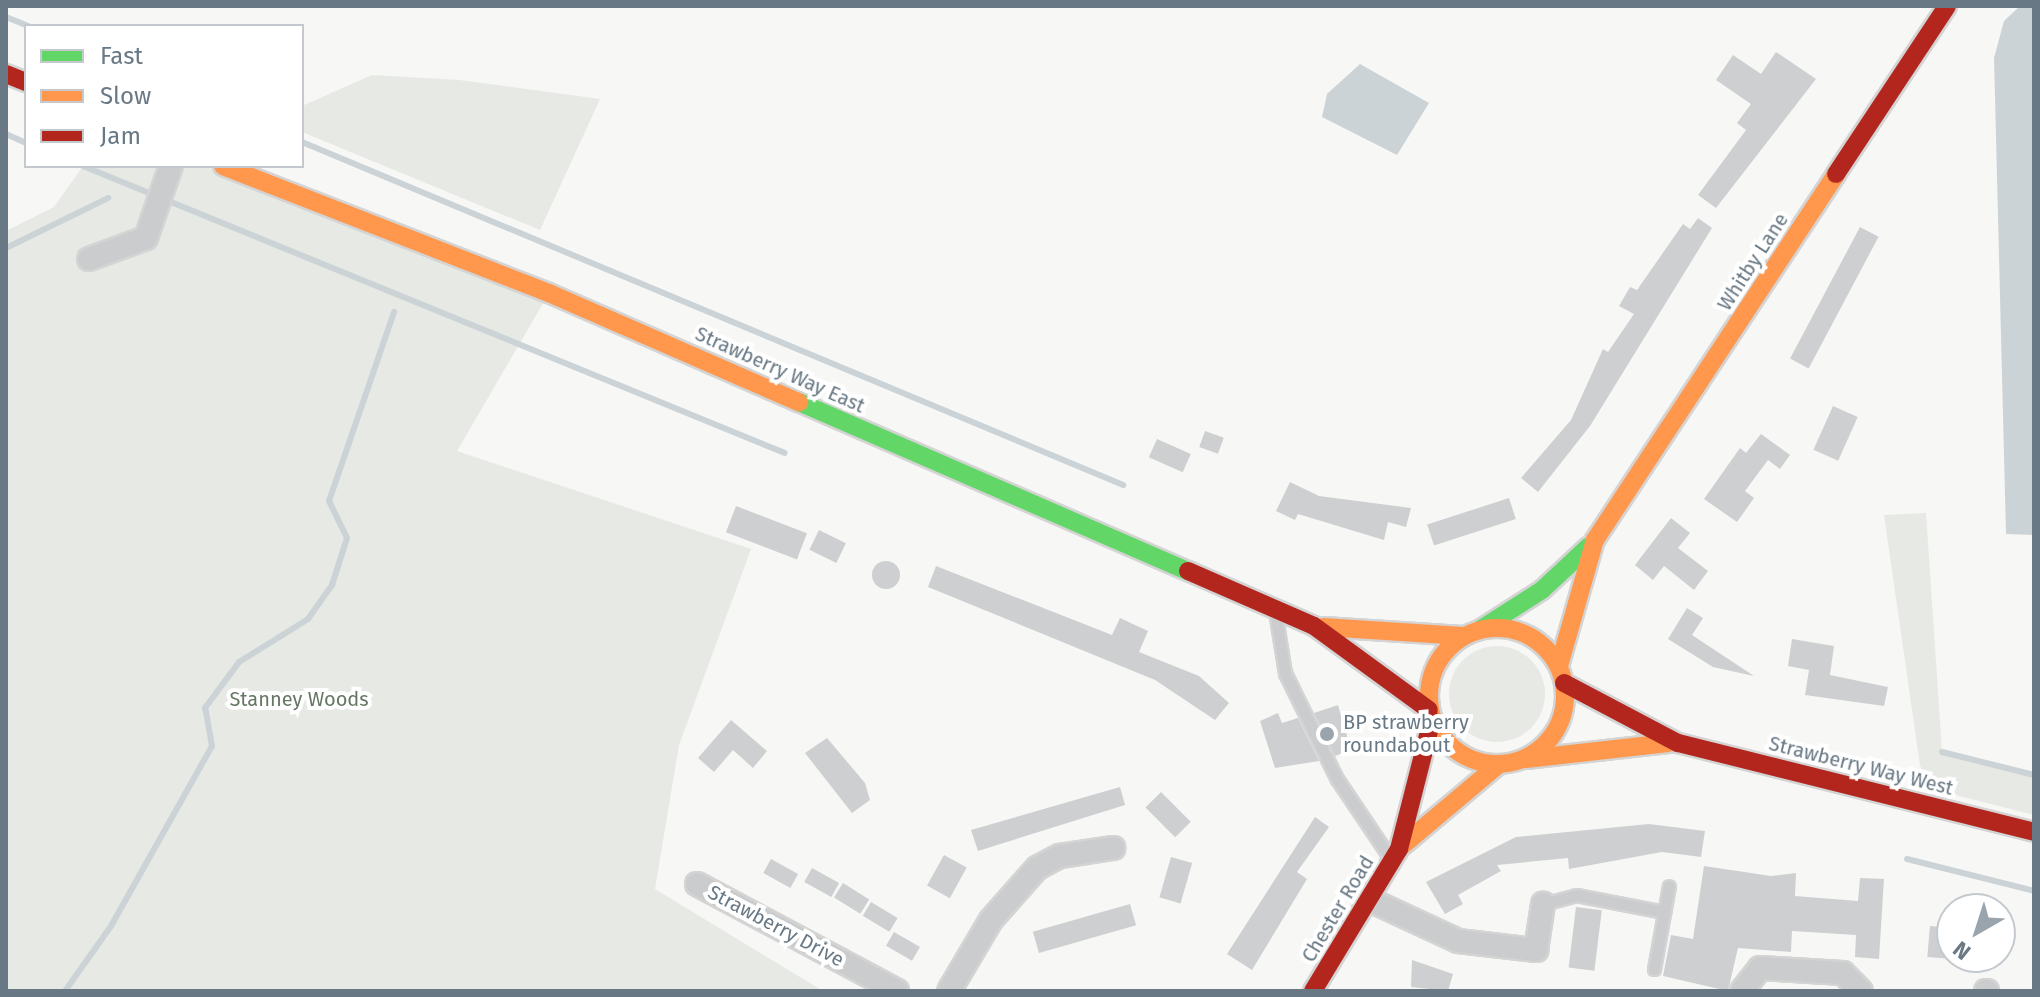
<!DOCTYPE html>
<style>
body{margin:0}
#map{position:relative;width:2040px;height:997px;overflow:hidden;background:#f7f7f6;font-family:"Fira Sans",sans-serif}
div>[style]{position:absolute}
.green>*{inset:0;background:#e6e9e4}
.round{border-radius:50%}
.water>*{inset:0;background:#ccd3d6}
.stream>*{height:6px;margin:-3px;padding:0 3px;transform-origin:3px;border-radius:3px;background:#ccd3d6}
.building>*{inset:0;background:#cecfd0;transform-origin:0 0}
.roads{filter:drop-shadow(2px 0 #d4d4d4) drop-shadow(-2px 0 #d4d4d4) drop-shadow(0 2px #d4d4d4) drop-shadow(0 -2px #d4d4d4)}
.lane>*{height:11px;margin:-5.5px;padding:0 5.5px;transform-origin:5.5px;border-radius:5.5px;background:#cbcccd}
.street>*{height:22px;margin:-11px;padding:0 11px;transform-origin:11px;border-radius:11px;background:#cbcccd}
.fast>*{height:18px;margin:-9px;padding:0 9px;transform-origin:9px;border-radius:9px;background:#63d668}
.slow>*{height:18px;margin:-9px;padding:0 9px;transform-origin:9px;border-radius:9px;background:#ff974d}
.slow>.ring{margin:-9px;padding:0;box-sizing:content-box;background:none;border:18px solid #ff974d;border-radius:50%}
.jam>*{height:18px;margin:-9px;padding:0 9px;transform-origin:9px;border-radius:9px;background:#b3261e}
.dots>*{width:22px;height:22px;translate:-50% -50%;box-sizing:border-box;border:4px solid #fff;border-radius:50%}
span{translate:-50% -50%;white-space:nowrap;text-align:center;line-height:1.15;-webkit-text-stroke:8px #fff;paint-order:stroke}
.street-label{font-size:20px;color:#687884}
.park-label{font-size:20px;color:#667763}
.poi-label{font-size:20px;color:#687884}
.left{translate:0 -50%;text-align:left}
.frame{position:absolute;inset:0;border:8px solid #687884;pointer-events:none}
.legend{position:absolute;left:24px;top:24px;width:280px;height:144px;box-sizing:border-box;background:#fff;border:2px solid #c3c9ce;margin:0;padding:10px 14px;list-style:none;font-size:24px;color:#687884}
.legend li{display:flex;align-items:center;gap:16px;height:40px}
.legend b{width:40px;border:2px solid #c3c9ce}
.north{position:absolute;left:1936px;top:893px;width:80px;height:80px;box-sizing:border-box;background:#fff;border:2px solid #c3c9ce;border-radius:50%;rotate:219deg;font-size:22px;font-weight:700;line-height:32px;text-align:center;color:#687884}
.north::after{content:'';display:block;margin:auto;width:28px;height:36px;background:#9aa4ac;clip-path:polygon(50% 0,100% 100%,50% 72%,0 100%)}
</style>
<div id="map">
<div class="green">
<div style="clip-path:polygon(372px 75px,459px 80px,600px 99px,540px 230px,302px 132px,302px 106px)"></div>
<div style="clip-path:polygon(83px 166px,223px 166px,549px 293px,457px 451px,751px 549px,679px 745px,655px 889px,823px 991px,6px 991px,6px 231px,54px 207px)"></div>
<div style="clip-path:polygon(1926px 513px,1942px 752px,2034px 775px,2034px 815px,1928px 788px,1920px 765px,1884px 515px)"></div>
<div class="round" style="left:1449px;top:646px;width:96px;height:96px"></div>
</div>
<div class="water">
<div style="clip-path:polygon(2034px 6px,2033px 45px,2034px 535px,2006px 534px,1994px 58px,2004px 21px,2020px 6px)"></div>
<div style="clip-path:polygon(1360px 64px,1429px 103px,1397px 155px,1322px 117px,1327px 94px)"></div>
</div>
<div class="stream">
<div style="left:6px;top:17px;width:24px;rotate:22deg"></div>
<div style="left:6px;top:134px;width:22px;rotate:24deg"></div>
<div style="left:302px;top:142px;width:890px;rotate:22.67deg"></div>
<div style="left:83px;top:166px;width:758px;rotate:22.24deg"></div>
<div style="left:6px;top:248px;width:114px;rotate:-26.1deg"></div>
<div style="left:1942px;top:752px;width:95px;rotate:14deg"></div>
<div style="left:1907px;top:859px;width:131px;rotate:14.1deg"></div>
<div style="left:65px;top:991px;width:80px;rotate:-54.7deg"></div>
<div style="left:111px;top:926px;width:206px;rotate:-60.7deg"></div>
<div style="left:212px;top:746px;width:39px;rotate:-100deg"></div>
<div style="left:205px;top:708px;width:57px;rotate:-53.5deg"></div>
<div style="left:239px;top:662px;width:81px;rotate:-31.9deg"></div>
<div style="left:308px;top:619px;width:42px;rotate:-54.8deg"></div>
<div style="left:332px;top:585px;width:49px;rotate:-72.3deg"></div>
<div style="left:347px;top:538px;width:41px;rotate:-115.9deg"></div>
<div style="left:329px;top:501px;width:200px;rotate:-71deg"></div>
</div>
<div class="building">
<div style="clip-path:polygon(1776px 52px,1816px 79px,1716px 208px,1698px 195px,1746px 130px,1737px 123px,1751px 104px,1716px 80px,1733px 55px,1761px 74px)"></div>
<div style="clip-path:polygon(1698px 218px,1712px 228px,1590px 426px,1538px 492px,1521px 478px,1571px 420px,1603px 349px,1608px 352px,1634px 314px,1619px 306px,1630px 287px,1637px 290px,1683px 224px,1690px 229px)"></div>
<div style="left:1860px;top:227px;width:21px;height:149px;rotate:28deg"></div>
<div style="left:1833px;top:406px;width:27px;height:48px;rotate:24deg"></div>
<div style="left:1205px;top:431px;width:20px;height:17px;rotate:20deg"></div>
<div style="clip-path:polygon(1761px 434px,1790px 455px,1780px 469px,1768px 460px,1745px 491px,1754px 498px,1737px 522px,1704px 499px,1740px 448px,1746px 453px)"></div>
<div style="left:1157px;top:439px;width:37px;height:20px;rotate:24deg"></div>
<div style="clip-path:polygon(1290px 482px,1319px 496px,1411px 508px,1406px 527px,1388px 522px,1384px 540px,1298px 514px,1295px 520px,1276px 511px)"></div>
<div style="left:1509px;top:498px;width:22px;height:86px;rotate:72deg"></div>
<div style="left:736px;top:506px;width:76px;height:28px;rotate:21deg"></div>
<div style="clip-path:polygon(1671px 518px,1690px 533px,1678px 548px,1708px 571px,1694px 590px,1664px 566px,1653px 580px,1635px 565px)"></div>
<div style="left:819px;top:530px;width:30px;height:22px;rotate:26deg"></div>
<div class="round" style="left:872px;top:561px;width:28px;height:28px"></div>
<div style="clip-path:polygon(936px 566px,1112px 635px,1120px 618px,1148px 631px,1139px 652px,1199px 676px,1229px 703px,1215px 720px,1155px 680px,928px 587px)"></div>
<div style="clip-path:polygon(1687px 608px,1703px 618px,1692px 635px,1754px 676px,1713px 667px,1668px 639px)"></div>
<div style="clip-path:polygon(1792px 639px,1834px 646px,1830px 675px,1888px 687px,1884px 706px,1805px 695px,1809px 670px,1788px 666px)"></div>
<div style="clip-path:polygon(1338px 705px,1351px 750px,1335px 756px,1314px 713px)"></div>
<div style="clip-path:polygon(1278px 713px,1282px 723px,1298px 718px,1319px 761px,1275px 768px,1260px 721px)"></div>
<div style="clip-path:polygon(731px 720px,767px 751px,753px 768px,733px 750px,714px 772px,698px 758px)"></div>
<div style="clip-path:polygon(827px 738px,865px 783px,870px 800px,852px 813px,805px 753px)"></div>
<div style="clip-path:polygon(1120px 787px,1125px 805px,978px 851px,971px 830px)"></div>
<div style="left:1161px;top:792px;width:42px;height:22px;rotate:45deg"></div>
<div style="clip-path:polygon(1315px 817px,1329px 827px,1297px 872px,1307px 879px,1252px 970px,1227px 954px)"></div>
<div style="clip-path:polygon(1649px 824px,1705px 831px,1701px 857px,1662px 852px,1569px 869px,1568px 858px,1497px 865px,1501px 871px,1458px 895px,1463px 904px,1445px 914px,1426px 882px,1516px 837px)"></div>
<div style="left:944px;top:855px;width:26px;height:35px;rotate:29deg"></div>
<div style="left:1171px;top:857px;width:22px;height:42px;rotate:16deg"></div>
<div style="left:771px;top:859px;width:31px;height:16px;rotate:29deg"></div>
<div style="clip-path:polygon(1704px 866px,1771px 876px,1796px 873px,1795px 896px,1858px 901px,1860px 878px,1884px 879px,1879px 959px,1855px 957px,1856px 935px,1792px 931px,1791px 952px,1738px 948px,1728px 991px,1663px 976px,1671px 935px,1693px 939px)"></div>
<div style="left:812px;top:868px;width:31px;height:16px;rotate:29deg"></div>
<div style="left:843px;top:883px;width:31px;height:17px;rotate:32deg"></div>
<div style="left:871px;top:902px;width:31px;height:16px;rotate:31deg"></div>
<div style="left:1130px;top:904px;width:22px;height:101px;rotate:74deg"></div>
<div style="left:1576px;top:907px;width:26px;height:61px;rotate:7deg"></div>
<div style="left:1930px;top:926px;width:22px;height:31px;rotate:5deg"></div>
<div style="left:894px;top:932px;width:30px;height:16px;rotate:30deg"></div>
<div style="clip-path:polygon(1412px 960px,1453px 974px,1448px 991px,1411px 987px)"></div>
</div>
<div class="roads">
<div class="lane">
<div style="left:1276px;top:617px;width:57px;rotate:80.9deg"></div>
<div style="left:1285px;top:673px;width:118px;rotate:63.9deg"></div>
<div style="left:1337px;top:779px;width:92px;rotate:56.1deg"></div>
<div style="left:1543px;top:904px;width:34px;rotate:-15deg"></div>
<div style="left:1576px;top:895px;width:90px;rotate:10.9deg"></div>
<div style="left:1654px;top:969px;width:84px;rotate:-79.8deg"></div>
</div>
<div class="street">
<div style="left:89px;top:259px;width:61px;rotate:-20.2deg"></div>
<div style="left:146px;top:238px;width:76px;rotate:-70.9deg"></div>
<div style="left:697px;top:884px;width:227px;rotate:28.1deg"></div>
<div style="left:1372px;top:901px;width:95px;rotate:24.9deg"></div>
<div style="left:1458px;top:941px;width:79px;rotate:6.6deg"></div>
<div style="left:1536px;top:950px;width:47px;rotate:-81.3deg"></div>
<div style="left:949px;top:991px;width:82px;rotate:-59.4deg"></div>
<div style="left:991px;top:920px;width:69px;rotate:-48.5deg"></div>
<div style="left:1037px;top:868px;width:26px;rotate:-28deg"></div>
<div style="left:1060px;top:856px;width:54px;rotate:-8.6deg"></div>
<div style="left:1742px;top:991px;width:29px;rotate:-52deg"></div>
<div style="left:1760px;top:968px;width:83px;rotate:3.4deg"></div>
<div style="left:1843px;top:973px;width:25px;rotate:45deg"></div>
<div style="left:1986px;top:991px;width:1px"></div>
</div>
<div class="fast">
<div style="left:799px;top:402px;width:424px;rotate:23.5deg"></div>
<div style="left:1481px;top:629px;width:72px;rotate:-32.6deg"></div>
<div style="left:1542px;top:590px;width:63px;rotate:-43.1deg"></div>
</div>
<div class="slow">
<div style="left:223px;top:166px;width:350px;rotate:21.3deg"></div>
<div style="left:549px;top:293px;width:273px;rotate:23.6deg"></div>
<div style="left:1324px;top:627px;width:139px;rotate:3.7deg"></div>
<div class="ring" style="left:1429px;top:628px;width:118px;height:118px"></div>
<div style="left:1559px;top:666px;width:131px;rotate:-74.1deg"></div>
<div style="left:1595px;top:540px;width:438px;rotate:-56.6deg"></div>
<div style="left:1526px;top:759px;width:143px;rotate:-6.4deg"></div>
<div style="left:1403px;top:845px;width:124px;rotate:-40.1deg"></div>
</div>
<div class="jam">
<div style="left:6px;top:74px;width:22px;rotate:22deg"></div>
<div style="left:1836px;top:174px;width:201px;rotate:-56.5deg"></div>
<div style="left:1188px;top:571px;width:137px;rotate:23.6deg"></div>
<div style="left:1314px;top:626px;width:142px;rotate:36.1deg"></div>
<div style="left:1564px;top:683px;width:129px;rotate:27.8deg"></div>
<div style="left:1678px;top:743px;width:367px;rotate:14deg"></div>
<div style="left:1313px;top:991px;width:166px;rotate:-58.8deg"></div>
<div style="left:1399px;top:849px;width:133px;rotate:-75.7deg"></div>
</div>
</div>
<div class="dots">
<div style="left:1327px;top:734px;background:#9aa4ac"></div>
</div>
<div class="street-label">
<span style="left:1753px;top:262px;rotate:-57deg">Whitby Lane</span>
<span style="left:780px;top:370px;rotate:24deg">Strawberry Way East</span>
<span style="left:1861px;top:766px;rotate:14deg">Strawberry Way West</span>
<span style="left:1338px;top:909px;rotate:-59deg">Chester Road</span>
<span style="left:776px;top:926px;rotate:28deg">Strawberry Drive</span>
</div>
<div class="park-label">
<span style="left:299px;top:699px">Stanney Woods</span>
</div>
<div class="poi-label">
<span class="left" style="left:1343px;top:734px">BP strawberry<br>roundabout</span>
</div>
<div class="frame"></div>
<ul class="legend">
<li><b style="height:10px;background:#63d668"></b>Fast</li>
<li><b style="height:10px;background:#ff974d"></b>Slow</li>
<li><b style="height:10px;background:#b3261e"></b>Jam</li>
</ul>
<div class="north">N</div>
</div>
